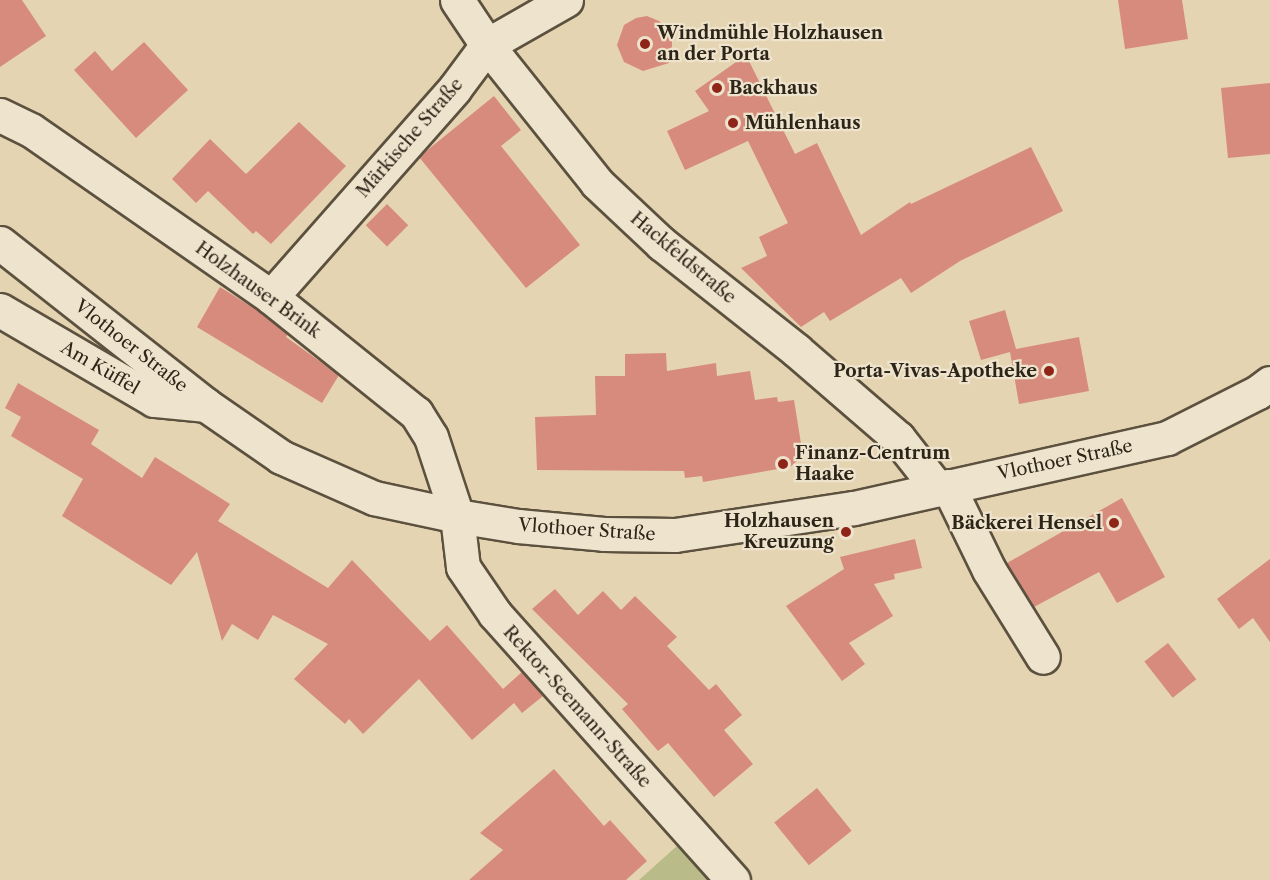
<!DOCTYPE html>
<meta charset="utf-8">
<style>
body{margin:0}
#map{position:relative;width:1270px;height:880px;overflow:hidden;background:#e5d4b1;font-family:"Libre Caslon Text",serif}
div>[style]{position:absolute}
.green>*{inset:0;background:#b9bc88}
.building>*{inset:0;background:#d78b7c;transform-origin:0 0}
.roads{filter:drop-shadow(2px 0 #5c513f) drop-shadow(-2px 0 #5c513f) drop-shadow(0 2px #5c513f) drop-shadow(0 -2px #5c513f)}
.minor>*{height:33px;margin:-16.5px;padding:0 16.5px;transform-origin:16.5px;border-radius:16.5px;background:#eee3cc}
.dots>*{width:16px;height:16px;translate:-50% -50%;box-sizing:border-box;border:3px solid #eee3cc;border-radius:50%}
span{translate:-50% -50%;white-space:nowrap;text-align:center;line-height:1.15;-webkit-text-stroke:4.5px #eee3cc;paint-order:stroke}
.poi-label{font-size:18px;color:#2e2519;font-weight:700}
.left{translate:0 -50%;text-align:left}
.right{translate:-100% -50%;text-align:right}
.street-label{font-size:18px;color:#2e2519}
</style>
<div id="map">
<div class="green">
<div style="clip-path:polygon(678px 845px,710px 880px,639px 880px)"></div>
</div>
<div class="building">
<div style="clip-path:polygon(0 0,22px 0,46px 36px,0 67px)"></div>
<div style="clip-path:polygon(1118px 0,1182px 0,1188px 39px,1125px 49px)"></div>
<div style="clip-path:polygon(647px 16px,659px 21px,666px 27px,672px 36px,672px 46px,669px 63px,643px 71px,624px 62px,617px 45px,624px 25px,636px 18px)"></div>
<div style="clip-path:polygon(144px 42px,188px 90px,136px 138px,74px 70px,95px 51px,112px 71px)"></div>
<div style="clip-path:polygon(746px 55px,795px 154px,817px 143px,861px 235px,910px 202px,911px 204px,1031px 147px,1063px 211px,960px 261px,911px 293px,901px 278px,830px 321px,824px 312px,801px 327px,741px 268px,767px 256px,759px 237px,788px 223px,748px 141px,685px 170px,667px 131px,709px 111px,695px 91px)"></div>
<div style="clip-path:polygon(1270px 83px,1270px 154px,1228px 158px,1221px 88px)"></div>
<div style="clip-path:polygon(494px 96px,521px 130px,501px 146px,580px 245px,526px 288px,419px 157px)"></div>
<div style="clip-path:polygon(299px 122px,346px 166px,271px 244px,256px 231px,253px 234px,208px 191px,196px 203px,172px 179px,210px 139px,246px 174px)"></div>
<div style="left:387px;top:204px;width:30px;height:30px;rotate:45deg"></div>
<div style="clip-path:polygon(220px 287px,260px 312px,288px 334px,286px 337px,339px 375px,322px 403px,197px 327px)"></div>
<div style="clip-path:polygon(1005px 310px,1016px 349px,1079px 337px,1089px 391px,1019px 404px,1010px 352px,981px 360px,969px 321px)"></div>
<div style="clip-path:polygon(666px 353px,667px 371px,716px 363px,717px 376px,750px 371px,755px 400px,777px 397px,778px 402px,794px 400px,803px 456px,790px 467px,703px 482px,702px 476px,685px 478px,684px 471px,537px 470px,535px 417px,596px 415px,595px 376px,625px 376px,625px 354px)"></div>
<div style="clip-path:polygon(18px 383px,99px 430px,91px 444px,142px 478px,155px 457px,230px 504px,218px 521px,328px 588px,352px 560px,430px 641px,447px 625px,503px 689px,522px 672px,543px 696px,522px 713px,514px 703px,472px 740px,419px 679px,363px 734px,349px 719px,345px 724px,294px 679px,328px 644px,273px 615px,258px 640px,232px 624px,222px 641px,197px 552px,171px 585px,62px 516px,83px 479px,11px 436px,21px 417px,5px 408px)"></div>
<div style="clip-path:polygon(1122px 498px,1165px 577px,1117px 603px,1099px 572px,1034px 607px,1007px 563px)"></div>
<div style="clip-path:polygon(915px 539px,922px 568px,894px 574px,895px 579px,874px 584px,893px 616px,849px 643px,865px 664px,842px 681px,786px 606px,844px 569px,840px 557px)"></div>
<div style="clip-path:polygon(1270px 559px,1270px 642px,1253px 618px,1239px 629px,1217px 599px)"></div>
<div style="clip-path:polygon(555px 589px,578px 615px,603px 591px,621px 610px,635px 596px,677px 637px,667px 646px,709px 690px,716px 684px,742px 715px,724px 730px,753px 764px,714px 797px,668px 743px,658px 751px,622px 709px,628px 704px,532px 609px)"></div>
<div style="left:1168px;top:643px;width:46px;height:30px;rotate:52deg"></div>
<div style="clip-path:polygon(554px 769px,604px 826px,610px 820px,647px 861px,626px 880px,469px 880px,503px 850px,480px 833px)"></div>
<div style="left:817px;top:788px;width:55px;height:55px;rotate:51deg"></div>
</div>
<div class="roads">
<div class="minor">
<div style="left:457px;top:0;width:54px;rotate:56.3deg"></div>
<div style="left:487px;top:45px;width:176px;rotate:51.4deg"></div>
<div style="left:597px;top:183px;width:89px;rotate:43.2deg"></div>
<div style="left:662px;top:244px;width:171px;rotate:38.3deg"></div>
<div style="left:796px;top:350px;width:135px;rotate:40.8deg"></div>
<div style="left:898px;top:438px;width:65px;rotate:51.9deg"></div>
<div style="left:0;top:115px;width:34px;rotate:26deg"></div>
<div style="left:31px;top:130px;width:292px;rotate:34.8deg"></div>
<div style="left:271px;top:297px;width:186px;rotate:38.7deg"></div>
<div style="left:416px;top:413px;width:28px;rotate:58deg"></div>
<div style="left:431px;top:437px;width:83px;rotate:71.8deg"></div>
<div style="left:457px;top:516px;width:51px;rotate:83.3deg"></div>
<div style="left:463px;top:567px;width:57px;rotate:55.8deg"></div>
<div style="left:495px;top:614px;width:357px;rotate:48.2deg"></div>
<div style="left:0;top:243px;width:262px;rotate:38.2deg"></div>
<div style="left:206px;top:405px;width:91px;rotate:34.7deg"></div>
<div style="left:281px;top:457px;width:102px;rotate:23.8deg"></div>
<div style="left:374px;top:498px;width:85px;rotate:12.2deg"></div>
<div style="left:457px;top:516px;width:62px;rotate:9.3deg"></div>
<div style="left:518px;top:526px;width:86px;rotate:5.3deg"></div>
<div style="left:604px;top:534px;width:71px;rotate:0.8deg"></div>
<div style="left:675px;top:535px;width:181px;rotate:-8.6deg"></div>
<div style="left:854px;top:508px;width:321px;rotate:-12.6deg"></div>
<div style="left:1167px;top:438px;width:102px;rotate:-26.8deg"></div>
<div style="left:1258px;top:392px;width:15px;rotate:-37deg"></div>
<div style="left:271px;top:297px;width:278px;rotate:-48.6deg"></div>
<div style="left:455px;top:88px;width:54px;rotate:-53.3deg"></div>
<div style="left:487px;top:45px;width:91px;rotate:-29.7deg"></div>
<div style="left:0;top:310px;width:178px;rotate:30.3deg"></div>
<div style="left:154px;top:400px;width:52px;rotate:5.5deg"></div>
<div style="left:948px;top:486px;width:93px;rotate:64deg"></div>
<div style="left:989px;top:570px;width:102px;rotate:58.2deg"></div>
</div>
</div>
<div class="dots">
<div style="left:645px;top:44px;background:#8f2418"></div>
<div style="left:717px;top:88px;background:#8f2418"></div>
<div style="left:733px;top:123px;background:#8f2418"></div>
<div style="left:1049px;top:371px;background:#8f2418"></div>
<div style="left:783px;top:464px;background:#8f2418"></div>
<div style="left:1114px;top:523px;background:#8f2418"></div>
<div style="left:846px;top:532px;background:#8f2418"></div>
</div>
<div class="poi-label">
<span class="left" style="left:657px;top:44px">Windmühle Holzhausen<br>an der Porta</span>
<span class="left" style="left:729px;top:88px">Backhaus</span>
<span class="left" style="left:745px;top:123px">Mühlenhaus</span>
<span class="right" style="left:1037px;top:371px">Porta-Vivas-Apotheke</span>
<span class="left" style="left:795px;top:464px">Finanz-Centrum<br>Haake</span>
<span class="right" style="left:834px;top:532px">Holzhausen<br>Kreuzung</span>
<span class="right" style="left:1102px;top:523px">Bäckerei Hensel</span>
</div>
<div class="street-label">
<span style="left:410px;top:138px;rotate:-49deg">Märkische Straße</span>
<span style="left:683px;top:258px;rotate:40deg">Hackfeldstraße</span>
<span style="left:258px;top:290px;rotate:36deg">Holzhauser Brink</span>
<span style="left:131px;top:346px;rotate:38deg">Vlothoer Straße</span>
<span style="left:100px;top:368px;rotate:30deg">Am Küffel</span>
<span style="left:1065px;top:460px;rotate:-12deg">Vlothoer Straße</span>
<span style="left:587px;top:530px;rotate:4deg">Vlothoer Straße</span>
<span style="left:577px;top:707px;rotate:48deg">Rektor-Seemann-Straße</span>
</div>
</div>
